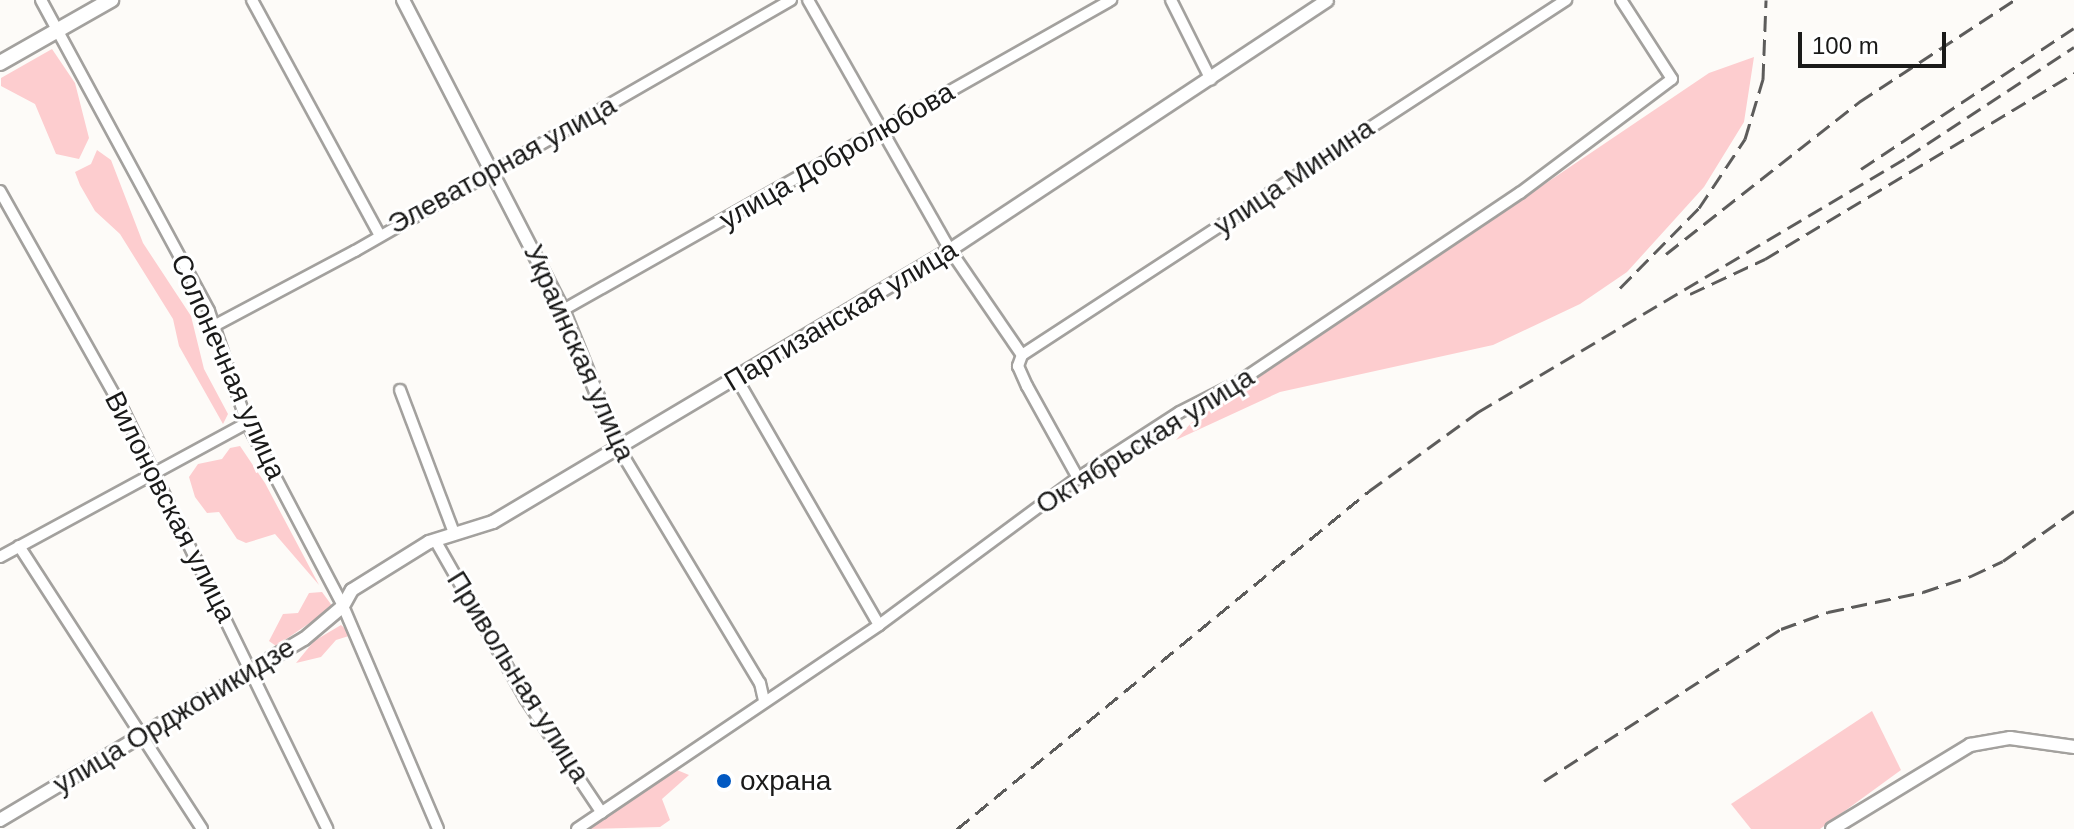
<!DOCTYPE html>
<meta charset="utf-8">
<style>
body{margin:0}
#map{position:relative;width:2074px;height:829px;overflow:hidden;background:#fdfbf8;font-family:Helvetica,sans-serif}
div>[style]{position:absolute}
.green>*{inset:0;background:#fdcdcf}
.roads{filter:drop-shadow(2px 0 #a3a19e) drop-shadow(-2px 0 #a3a19e) drop-shadow(0 2px #a3a19e) drop-shadow(0 -2px #a3a19e)}
.minor>*{height:10px;margin:-5px;padding:0 5px;transform-origin:5px;border-radius:5px;background:#fff}
.tertiary>*{height:12px;margin:-6px;padding:0 6px;transform-origin:6px;border-radius:6px;background:#fff}
.secondary>*{height:14px;margin:-7px;padding:0 7px;transform-origin:7px;border-radius:7px;background:#fff}
.rail>*{height:3px;margin-top:-1.5px;transform-origin:0;background:repeating-linear-gradient(90deg,#5d5c5b 0 16px,transparent 0 24px)}
.dots>*{width:22px;height:22px;translate:-50% -50%;box-sizing:border-box;border:4px solid #fff;border-radius:50%}
span{translate:-50% -50%;white-space:nowrap;text-align:center;line-height:1.15;-webkit-text-stroke:6px #fff;paint-order:stroke}
.street-label{font-size:28px;color:#1a1a19}
.poi-label{font-size:28px;color:#1a1a19}
.left{translate:0 -50%;text-align:left}
.scale{position:absolute;left:1798px;top:32px;width:148px;height:36px;box-sizing:border-box;border:4px solid #1a1a19;border-top:0;padding-left:10px;font-size:24px;line-height:28px;white-space:nowrap;color:#1a1a19;-webkit-text-stroke:6px #fff;paint-order:stroke}
</style>
<div id="map">
<div class="green">
<div style="clip-path:polygon(52px 49px,75px 83px,89px 138px,79px 159px,56px 154px,35px 104px,1px 86px,1px 78px)"></div>
<div style="clip-path:polygon(1754px 57px,1744px 122px,1704px 187px,1627px 272px,1580px 304px,1493px 345px,1280px 392px,1176px 440px,1191px 423px,1709px 73px)"></div>
<div style="clip-path:polygon(97px 150px,111px 160px,143px 243px,191px 316px,204px 369px,228px 414px,223px 424px,179px 346px,173px 319px,120px 234px,95px 211px,80px 185px,75px 172px,91px 164px)"></div>
<div style="clip-path:polygon(240px 446px,265px 483px,319px 585px,275px 534px,246px 543px,237px 539px,219px 512px,207px 513px,195px 497px,189px 477px,198px 464px,222px 459px,230px 448px)"></div>
<div style="clip-path:polygon(322px 592px,333px 607px,276px 646px,269px 641px,283px 614px,298px 613px,309px 593px)"></div>
<div style="clip-path:polygon(341px 625px,352px 635px,336px 640px,321px 657px,296px 663px,314px 641px)"></div>
<div style="clip-path:polygon(1872px 711px,1901px 770px,1820px 829px,1751px 829px,1731px 804px)"></div>
<div style="clip-path:polygon(677px 770px,689px 775px,662px 799px,670px 820px,660px 827px,589px 829px)"></div>
</div>
<div class="roads">
<div class="minor">
<div style="left:41px;top:0;width:353px;rotate:61.6deg"></div>
<div style="left:209px;top:311px;width:118px;rotate:71.3deg"></div>
<div style="left:247px;top:423px;width:207px;rotate:62.3deg"></div>
<div style="left:343px;top:606px;width:242px;rotate:66.9deg"></div>
<div style="left:252px;top:0;width:266px;rotate:61.5deg"></div>
<div style="left:808px;top:0;width:288px;rotate:60.4deg"></div>
<div style="left:950px;top:250px;width:127px;rotate:55.6deg"></div>
<div style="left:1171px;top:0;width:89px;rotate:63.4deg"></div>
<div style="left:0;top:191px;width:253px;rotate:60.7deg"></div>
<div style="left:124px;top:412px;width:464px;rotate:64deg"></div>
<div style="left:563px;top:310px;width:630px;rotate:-29.5deg"></div>
<div style="left:212px;top:327px;width:162px;rotate:-28deg"></div>
<div style="left:355px;top:251px;width:503px;rotate:-29.93deg"></div>
<div style="left:1022px;top:355px;width:650px;rotate:-33.13deg"></div>
<div style="left:1022px;top:355px;width:12px;rotate:110deg"></div>
<div style="left:1018px;top:366px;width:22px;rotate:66deg"></div>
<div style="left:1027px;top:386px;width:105px;rotate:61deg"></div>
<div style="left:737px;top:379px;width:284px;rotate:60deg"></div>
<div style="left:400px;top:390px;width:153px;rotate:69.3deg"></div>
<div style="left:618px;top:447px;width:275px;rotate:59deg"></div>
<div style="left:760px;top:683px;width:17px;rotate:77deg"></div>
<div style="left:435px;top:540px;width:182px;rotate:60.3deg"></div>
<div style="left:525px;top:698px;width:138px;rotate:56.2deg"></div>
<div style="left:19px;top:546px;width:337px;rotate:57.1deg"></div>
<div style="left:0;top:557px;width:281px;rotate:-28.5deg"></div>
<div style="left:577px;top:829px;width:364px;rotate:-34deg"></div>
<div style="left:879px;top:625px;width:247px;rotate:-36.5deg"></div>
<div style="left:1078px;top:478px;width:121px;rotate:-32.9deg"></div>
<div style="left:1180px;top:412px;width:64px;rotate:-27deg"></div>
<div style="left:1237px;top:383px;width:341px;rotate:-33.9deg"></div>
<div style="left:1520px;top:193px;width:190px;rotate:-36.9deg"></div>
<div style="left:1672px;top:79px;width:94px;rotate:-122.8deg"></div>
</div>
<div class="tertiary">
<div style="left:403px;top:0;width:349px;rotate:62.7deg"></div>
<div style="left:563px;top:310px;width:148px;rotate:68.1deg"></div>
<div style="left:0;top:820px;width:354px;rotate:-30.8deg"></div>
<div style="left:304px;top:639px;width:51px;rotate:-40.2deg"></div>
<div style="left:343px;top:606px;width:18px;rotate:-61deg"></div>
<div style="left:352px;top:590px;width:91px;rotate:-31.9deg"></div>
<div style="left:429px;top:542px;width:67px;rotate:-17.4deg"></div>
<div style="left:493px;top:522px;width:532px;rotate:-30.76deg"></div>
<div style="left:950px;top:250px;width:452px;rotate:-33.5deg"></div>
<div style="left:1832px;top:829px;width:162px;rotate:-31.3deg"></div>
<div style="left:1970px;top:745px;width:41px;rotate:-9.9deg"></div>
<div style="left:2010px;top:738px;width:65px;rotate:8deg"></div>
</div>
<div class="secondary">
<div style="left:0;top:63px;width:128px;rotate:-29.6deg"></div>
</div>
</div>
<div class="rail">
<div style="left:1861px;top:169px;width:255px;rotate:-33.5deg"></div>
<div style="left:1666px;top:254px;width:246px;rotate:-38.2deg"></div>
<div style="left:1859px;top:102px;width:186px;rotate:-33.3deg"></div>
<div style="left:1620px;top:288px;width:112px;rotate:-45.4deg"></div>
<div style="left:1699px;top:208px;width:83px;rotate:-56.3deg"></div>
<div style="left:1745px;top:139px;width:63px;rotate:-73.3deg"></div>
<div style="left:1763px;top:79px;width:79px;rotate:-87.8deg"></div>
<div style="left:1690px;top:294px;width:83px;rotate:-25deg"></div>
<div style="left:1765px;top:259px;width:361px;rotate:-31deg"></div>
<div style="left:1544px;top:781px;width:282px;rotate:-32.7deg"></div>
<div style="left:1781px;top:629px;width:50px;rotate:-19.9deg"></div>
<div style="left:1828px;top:612px;width:97px;rotate:-11.9deg"></div>
<div style="left:1923px;top:592px;width:51px;rotate:-18.4deg"></div>
<div style="left:1971px;top:576px;width:35px;rotate:-25deg"></div>
<div style="left:2003px;top:561px;width:87px;rotate:-35.2deg"></div>
<div style="left:957px;top:829px;width:533px;rotate:-39.37deg"></div>
<div style="left:1369px;top:491px;width:135px;rotate:-35.9deg"></div>
<div style="left:1478px;top:412px;width:499px;rotate:-30.7deg"></div>
<div style="left:1907px;top:157px;width:200px;rotate:-33.4deg"></div>
</div>
<div class="dots">
<div style="left:724px;top:781px;background:#0259c2"></div>
</div>
<div class="street-label">
<span style="left:837px;top:156px;rotate:-30deg">улица Добролюбова</span>
<span style="left:502px;top:165px;rotate:-29deg">Элеваторная улица</span>
<span style="left:1294px;top:177px;rotate:-34deg">улица Минина</span>
<span style="left:841px;top:316px;rotate:-31deg">Партизанская улица</span>
<span style="left:579px;top:353px;rotate:66deg">Украинская улица</span>
<span style="left:228px;top:367px;rotate:66deg">Солонечная улица</span>
<span style="left:1145px;top:441px;rotate:-32deg">Октябрьская улица</span>
<span style="left:170px;top:507px;rotate:63deg">Вилоновская улица</span>
<span style="left:518px;top:677px;rotate:58deg">Привольная улица</span>
<span style="left:174px;top:716px;rotate:-31deg">улица Орджоникидзе</span>
</div>
<div class="poi-label">
<span class="left" style="left:740px;top:781px">охрана</span>
</div>
<div class="scale">100 m</div>
</div>
